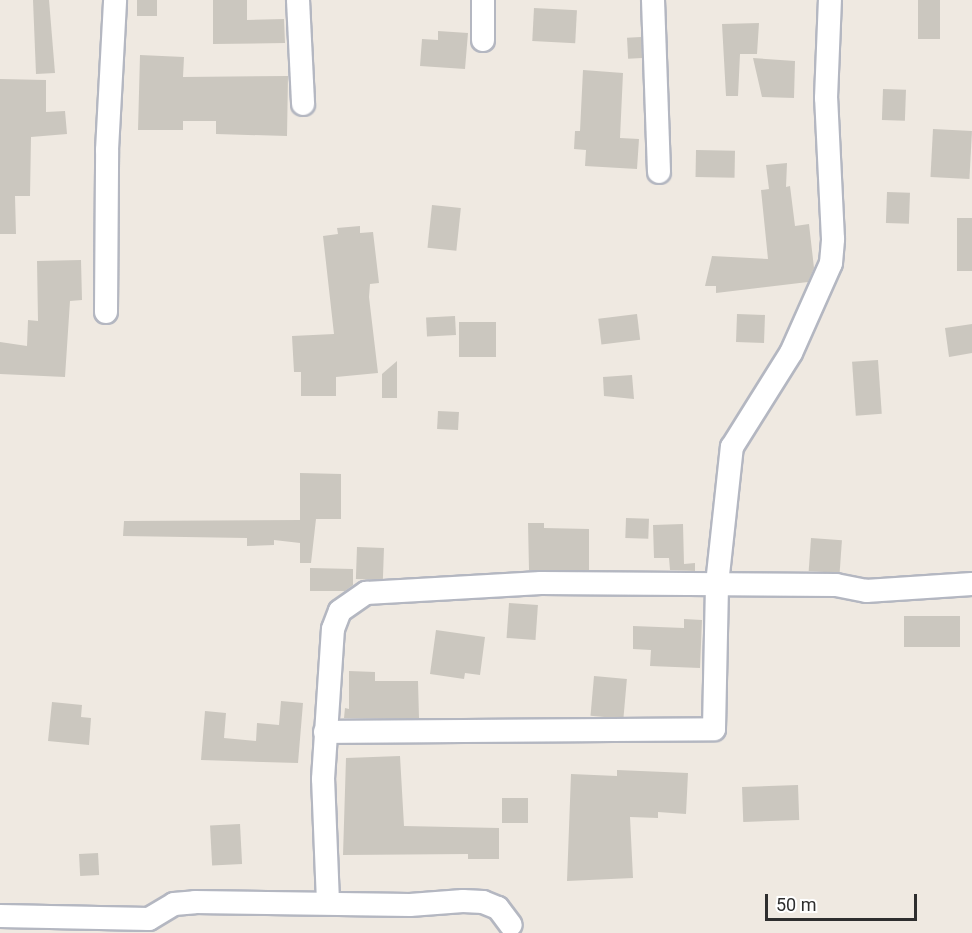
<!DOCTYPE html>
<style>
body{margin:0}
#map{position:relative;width:972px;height:933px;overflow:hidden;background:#efe9e1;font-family:Roboto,sans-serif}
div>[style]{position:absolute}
.building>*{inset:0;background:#cbc7bf;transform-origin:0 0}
.roads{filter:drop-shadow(2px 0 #b4b7c1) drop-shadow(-2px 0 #b4b7c1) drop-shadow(0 2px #b4b7c1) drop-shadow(0 -2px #b4b7c1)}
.street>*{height:22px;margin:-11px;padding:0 11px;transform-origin:11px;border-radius:11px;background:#fff}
span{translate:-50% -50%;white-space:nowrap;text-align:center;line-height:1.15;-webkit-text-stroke:4.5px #fff;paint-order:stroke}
.scale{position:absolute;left:765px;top:894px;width:152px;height:27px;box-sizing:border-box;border:3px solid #2e2e2e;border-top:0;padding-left:8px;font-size:18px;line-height:21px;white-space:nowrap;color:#2e2e2e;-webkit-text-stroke:4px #fff;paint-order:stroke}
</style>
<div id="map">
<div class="building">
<div style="clip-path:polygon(33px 0,49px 0,55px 73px,36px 74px)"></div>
<div style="left:137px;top:0;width:20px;height:16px"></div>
<div style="clip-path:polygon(213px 0,247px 0,247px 20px,284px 19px,285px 43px,213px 44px)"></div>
<div style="left:918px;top:0;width:22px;height:39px"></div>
<div style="left:534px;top:8px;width:43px;height:33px;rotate:3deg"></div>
<div style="clip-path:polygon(759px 23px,757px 54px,740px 54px,738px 96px,726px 96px,722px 24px)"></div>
<div style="clip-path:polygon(438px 31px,468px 33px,465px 69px,420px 66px,422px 39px,438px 40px)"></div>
<div style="left:641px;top:37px;width:21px;height:14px;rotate:87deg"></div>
<div style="clip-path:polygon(140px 55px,184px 57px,183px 77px,288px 76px,287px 136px,216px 134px,216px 121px,183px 121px,183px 130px,138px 130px)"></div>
<div style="clip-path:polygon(753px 58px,795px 61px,794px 98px,762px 97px)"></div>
<div style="clip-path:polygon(583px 70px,623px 73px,620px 138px,639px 139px,637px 169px,585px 166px,586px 150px,574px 149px,575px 131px,580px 131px)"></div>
<div style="clip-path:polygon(0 79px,46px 80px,46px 112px,65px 111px,67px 134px,31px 137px,30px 196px,15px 196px,16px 234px,0 234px)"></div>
<div style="left:883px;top:89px;width:23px;height:31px;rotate:2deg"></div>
<div style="left:933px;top:129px;width:39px;height:48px;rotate:3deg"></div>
<div style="left:696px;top:150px;width:39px;height:27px;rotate:1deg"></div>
<div style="clip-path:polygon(787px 163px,786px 187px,790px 186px,795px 226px,809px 224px,814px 268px,808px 282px,716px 293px,716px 286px,705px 286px,712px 256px,768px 259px,761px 190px,769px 189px,766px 165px)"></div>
<div style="left:887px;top:192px;width:23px;height:31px;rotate:2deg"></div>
<div style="left:432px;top:205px;width:29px;height:43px;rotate:6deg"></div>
<div style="left:957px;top:218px;width:15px;height:53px"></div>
<div style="clip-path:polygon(360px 226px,360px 233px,373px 232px,379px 283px,370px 284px,369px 297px,378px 373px,336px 377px,336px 396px,301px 396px,301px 372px,294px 372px,292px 336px,334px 334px,323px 236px,338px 234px,337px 228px)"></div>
<div style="clip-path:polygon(81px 260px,82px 300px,70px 301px,65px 377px,0 374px,0 342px,27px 346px,28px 320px,38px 321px,37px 261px)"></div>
<div style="left:637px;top:314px;width:26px;height:39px;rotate:83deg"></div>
<div style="left:737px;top:314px;width:28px;height:28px;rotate:2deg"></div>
<div style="left:455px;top:316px;width:19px;height:29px;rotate:87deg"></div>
<div style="left:459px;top:322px;width:37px;height:35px"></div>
<div style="clip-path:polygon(972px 324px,972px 353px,949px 357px,945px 328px)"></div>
<div style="left:878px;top:360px;width:54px;height:26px;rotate:86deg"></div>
<div style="clip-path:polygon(397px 361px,397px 398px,382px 398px,382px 374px)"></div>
<div style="clip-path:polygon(632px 375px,634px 399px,604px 396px,603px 377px)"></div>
<div style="left:438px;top:411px;width:21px;height:18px;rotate:3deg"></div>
<div style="clip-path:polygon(300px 473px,341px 474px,341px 519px,316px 519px,311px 563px,300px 563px,300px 543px,274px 540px,274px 545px,247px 546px,247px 538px,123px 536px,124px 521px,300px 520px)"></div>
<div style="left:626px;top:518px;width:23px;height:20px;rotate:2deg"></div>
<div style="clip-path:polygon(528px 523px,544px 523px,544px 528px,589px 529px,589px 570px,529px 570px)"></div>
<div style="clip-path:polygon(683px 524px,684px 564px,695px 563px,695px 571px,670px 570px,669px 558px,654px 558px,653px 525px)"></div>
<div style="left:811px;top:538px;width:31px;height:33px;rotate:4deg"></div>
<div style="left:357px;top:547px;width:27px;height:32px;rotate:2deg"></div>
<div style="clip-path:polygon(310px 568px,353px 569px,353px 585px,345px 591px,310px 591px)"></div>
<div style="left:509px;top:603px;width:29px;height:35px;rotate:4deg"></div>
<div style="left:960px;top:616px;width:31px;height:56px;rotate:90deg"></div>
<div style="clip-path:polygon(684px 619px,702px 620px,700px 668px,650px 666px,651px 650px,633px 649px,633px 626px,684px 628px)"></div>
<div style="clip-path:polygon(436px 630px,485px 637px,480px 675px,465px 673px,464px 679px,430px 674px)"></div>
<div style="clip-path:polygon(349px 671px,375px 672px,375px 681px,418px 681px,419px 718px,344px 718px,345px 708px,349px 709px)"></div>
<div style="left:594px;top:676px;width:33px;height:40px;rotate:5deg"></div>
<div style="clip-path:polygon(281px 701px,303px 703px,298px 763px,201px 760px,205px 711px,226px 713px,224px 738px,256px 741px,257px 723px,279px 725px)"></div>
<div style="clip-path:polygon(52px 702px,82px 705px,81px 717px,91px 718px,89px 745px,48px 741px)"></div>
<div style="clip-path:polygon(400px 756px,404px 826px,499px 828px,499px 859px,468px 859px,468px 854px,343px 855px,346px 758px)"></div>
<div style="clip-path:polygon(617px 770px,688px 773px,686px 814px,658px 812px,658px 818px,630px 817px,633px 878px,567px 881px,571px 774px,617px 776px)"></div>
<div style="left:798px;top:785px;width:35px;height:56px;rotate:88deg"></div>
<div style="left:502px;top:798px;width:26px;height:25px"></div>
<div style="left:240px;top:824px;width:40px;height:30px;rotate:87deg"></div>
<div style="left:98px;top:853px;width:22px;height:19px;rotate:87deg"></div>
</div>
<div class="roads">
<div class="street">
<div style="left:298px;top:0;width:104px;rotate:87.2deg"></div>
<div style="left:653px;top:0;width:172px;rotate:88deg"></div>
<div style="left:483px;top:40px;width:40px;rotate:-90deg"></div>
<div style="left:106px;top:312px;width:162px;rotate:-89.6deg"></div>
<div style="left:107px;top:150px;width:150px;rotate:-86.9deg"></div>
<div style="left:325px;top:732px;width:389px;rotate:-0.4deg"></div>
<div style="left:714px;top:729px;width:145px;rotate:-88.8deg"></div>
<div style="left:717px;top:584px;width:138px;rotate:-83.8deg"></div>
<div style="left:732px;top:447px;width:111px;rotate:-57.9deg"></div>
<div style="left:791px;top:353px;width:98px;rotate:-66deg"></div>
<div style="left:831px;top:263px;width:24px;rotate:-85deg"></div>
<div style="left:833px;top:239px;width:141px;rotate:-92.8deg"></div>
<div style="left:826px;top:98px;width:98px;rotate:-87.7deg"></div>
<div style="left:328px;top:902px;width:123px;rotate:-92.3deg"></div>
<div style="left:323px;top:779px;width:150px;rotate:-86.2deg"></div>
<div style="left:333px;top:629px;width:19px;rotate:-69deg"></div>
<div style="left:340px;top:611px;width:32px;rotate:-35deg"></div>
<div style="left:366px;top:593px;width:175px;rotate:-3.3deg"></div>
<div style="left:541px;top:583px;width:295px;rotate:0.4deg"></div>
<div style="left:836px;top:585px;width:31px;rotate:11deg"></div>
<div style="left:866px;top:591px;width:106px;rotate:-3.8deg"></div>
<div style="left:0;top:916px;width:149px;rotate:1.2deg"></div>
<div style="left:149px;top:919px;width:29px;rotate:-31deg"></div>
<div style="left:174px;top:904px;width:21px;rotate:-5deg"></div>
<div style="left:195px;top:902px;width:215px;rotate:0.8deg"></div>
<div style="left:410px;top:905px;width:53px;rotate:-4.3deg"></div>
<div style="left:463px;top:901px;width:20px;rotate:3deg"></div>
<div style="left:483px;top:902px;width:16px;rotate:22deg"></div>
<div style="left:498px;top:908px;width:21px;rotate:53deg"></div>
</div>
</div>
<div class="scale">50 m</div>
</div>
